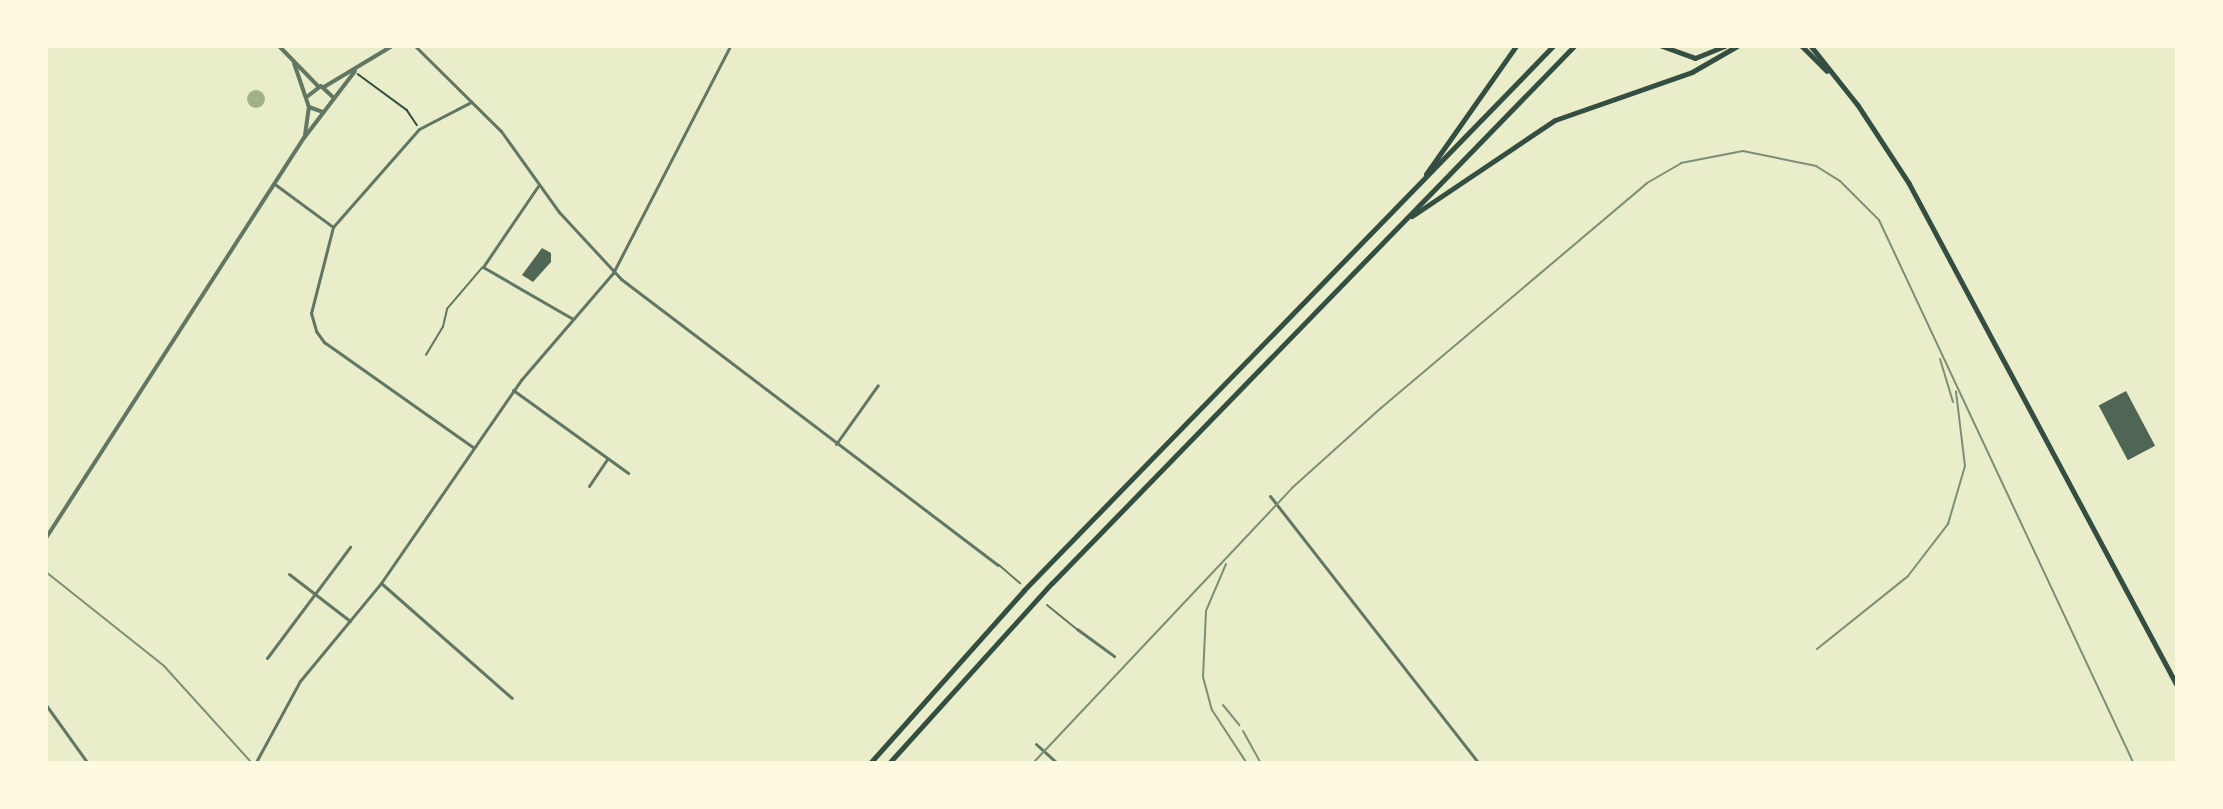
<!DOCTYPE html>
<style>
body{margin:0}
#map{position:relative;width:2223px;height:809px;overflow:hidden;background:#e9edc9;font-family:Commissioner,sans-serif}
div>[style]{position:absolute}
.water>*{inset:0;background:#a3b18a}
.round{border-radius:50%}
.building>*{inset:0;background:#4f6655;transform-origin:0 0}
.path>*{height:1.5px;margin:-0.75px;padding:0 0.75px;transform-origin:0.75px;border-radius:0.75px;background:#344e41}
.service>*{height:1.5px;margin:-0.75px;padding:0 0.75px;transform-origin:0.75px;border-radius:0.75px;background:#617663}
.pedestrian>*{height:2px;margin:-1px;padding:0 1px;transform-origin:1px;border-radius:1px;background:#617663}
.minor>*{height:3px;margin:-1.5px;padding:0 1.5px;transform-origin:1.5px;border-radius:1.5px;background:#617663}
.tertiary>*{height:4px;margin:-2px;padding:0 2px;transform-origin:2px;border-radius:2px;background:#617663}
.secondary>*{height:4.5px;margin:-2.25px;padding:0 2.25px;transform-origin:2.25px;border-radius:2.25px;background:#344e41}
.trunk>*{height:5px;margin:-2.5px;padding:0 2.5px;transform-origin:2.5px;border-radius:2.5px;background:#344e41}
.rail>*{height:2px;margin:-1px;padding:0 1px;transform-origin:1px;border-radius:1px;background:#7c8e77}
span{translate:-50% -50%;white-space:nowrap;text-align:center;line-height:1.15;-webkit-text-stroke:6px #fefae0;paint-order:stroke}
.frame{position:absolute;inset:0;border:48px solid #fefae0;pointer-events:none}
</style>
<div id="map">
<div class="water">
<div class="round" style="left:247px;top:90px;width:18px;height:18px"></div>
</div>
<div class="building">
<div style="clip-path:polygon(542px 248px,551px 253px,551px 262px,533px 282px,522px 275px)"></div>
<div style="left:2126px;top:391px;width:62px;height:31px;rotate:62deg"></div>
</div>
<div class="path">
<div style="left:358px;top:74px;width:61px;rotate:36.3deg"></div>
<div style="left:407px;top:110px;width:18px;rotate:56deg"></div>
</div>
<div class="service">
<div style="left:426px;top:355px;width:33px;rotate:-59deg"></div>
<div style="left:443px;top:327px;width:18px;rotate:-77deg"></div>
<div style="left:447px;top:309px;width:54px;rotate:-49.5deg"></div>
</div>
<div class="pedestrian">
<div style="left:999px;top:565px;width:28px;rotate:41deg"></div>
<div style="left:1047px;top:605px;width:38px;rotate:39deg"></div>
</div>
<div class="minor">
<div style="left:415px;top:46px;width:121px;rotate:44.7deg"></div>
<div style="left:501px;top:131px;width:100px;rotate:54.4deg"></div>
<div style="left:559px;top:212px;width:91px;rotate:47.2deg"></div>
<div style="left:621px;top:279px;width:473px;rotate:37.2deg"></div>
<div style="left:276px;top:185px;width:71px;rotate:36.4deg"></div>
<div style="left:333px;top:227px;width:130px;rotate:-48.7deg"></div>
<div style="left:419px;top:129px;width:59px;rotate:-27.4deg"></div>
<div style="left:538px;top:186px;width:98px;rotate:124.2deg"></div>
<div style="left:483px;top:267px;width:104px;rotate:30deg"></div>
<div style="left:333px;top:227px;width:89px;rotate:104.3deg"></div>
<div style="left:311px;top:313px;width:19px;rotate:74deg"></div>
<div style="left:316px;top:331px;width:14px;rotate:54deg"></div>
<div style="left:324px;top:342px;width:182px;rotate:35.2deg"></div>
<div style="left:513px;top:390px;width:142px;rotate:35.8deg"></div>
<div style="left:836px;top:444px;width:72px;rotate:-54.6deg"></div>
<div style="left:589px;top:486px;width:32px;rotate:-56deg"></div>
<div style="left:1270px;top:496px;width:338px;rotate:52deg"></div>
<div style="left:289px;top:574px;width:77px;rotate:37.6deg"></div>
<div style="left:381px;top:583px;width:174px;rotate:41.3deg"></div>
<div style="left:1077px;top:629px;width:46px;rotate:36.1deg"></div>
<div style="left:267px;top:658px;width:139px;rotate:-53.2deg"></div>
<div style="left:46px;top:705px;width:70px;rotate:54.3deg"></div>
<div style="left:1036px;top:744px;width:27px;rotate:42deg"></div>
<div style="left:256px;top:762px;width:92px;rotate:-61.5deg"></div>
<div style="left:300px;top:681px;width:127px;rotate:-50.4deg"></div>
<div style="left:381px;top:583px;width:247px;rotate:-55.4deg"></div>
<div style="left:521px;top:380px;width:141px;rotate:-49.3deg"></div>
<div style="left:613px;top:273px;width:255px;rotate:-62.7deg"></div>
</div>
<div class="tertiary">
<div style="left:279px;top:46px;width:56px;rotate:45.7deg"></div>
<div style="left:294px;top:63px;width:46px;rotate:71.2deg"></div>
<div style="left:309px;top:107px;width:15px;rotate:20deg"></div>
<div style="left:324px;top:87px;width:79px;rotate:-31.1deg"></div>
<div style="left:308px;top:96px;width:16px;rotate:-38deg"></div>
<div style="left:321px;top:86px;width:18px;rotate:43deg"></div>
<div style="left:305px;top:135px;width:28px;rotate:-82deg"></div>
<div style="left:46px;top:538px;width:476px;rotate:-57.2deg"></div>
<div style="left:304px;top:138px;width:84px;rotate:-52.7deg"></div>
</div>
<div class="secondary">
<div style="left:1802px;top:46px;width:35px;rotate:45deg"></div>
<div style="left:1811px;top:46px;width:75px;rotate:51.5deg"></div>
<div style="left:1858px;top:105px;width:93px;rotate:56.8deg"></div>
<div style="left:1909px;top:183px;width:567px;rotate:61.9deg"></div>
</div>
<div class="trunk">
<div style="left:1662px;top:46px;width:35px;rotate:20deg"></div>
<div style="left:1695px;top:58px;width:32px;rotate:-22deg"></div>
<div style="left:1426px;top:174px;width:156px;rotate:-54.9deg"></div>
<div style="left:1412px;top:216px;width:172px;rotate:-33.9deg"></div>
<div style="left:1555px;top:120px;width:145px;rotate:-19.3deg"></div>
<div style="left:1692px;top:72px;width:52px;rotate:-30deg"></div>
<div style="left:871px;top:762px;width:230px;rotate:-48.3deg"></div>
<div style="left:1024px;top:590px;width:759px;rotate:-45.8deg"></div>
<div style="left:890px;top:762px;width:241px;rotate:-47.9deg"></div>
<div style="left:1052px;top:583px;width:749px;rotate:-45.81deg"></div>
</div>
<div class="rail">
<div style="left:1940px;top:359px;width:45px;rotate:73.2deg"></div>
<div style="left:1226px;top:564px;width:51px;rotate:113.1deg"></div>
<div style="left:1206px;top:611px;width:66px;rotate:92.6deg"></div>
<div style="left:1203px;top:677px;width:34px;rotate:75deg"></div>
<div style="left:1212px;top:710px;width:62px;rotate:56.8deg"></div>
<div style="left:46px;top:572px;width:151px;rotate:38.5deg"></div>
<div style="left:164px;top:666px;width:130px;rotate:47.8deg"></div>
<div style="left:1817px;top:649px;width:117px;rotate:-38.7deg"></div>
<div style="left:1908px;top:576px;width:66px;rotate:-52.4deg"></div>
<div style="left:1948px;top:524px;width:60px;rotate:-73.7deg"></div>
<div style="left:1965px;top:466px;width:75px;rotate:-96.9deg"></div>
<div style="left:1223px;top:705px;width:26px;rotate:51deg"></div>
<div style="left:1243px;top:731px;width:35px;rotate:61deg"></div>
<div style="left:1034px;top:762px;width:376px;rotate:-46.7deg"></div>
<div style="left:1292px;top:488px;width:120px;rotate:-42deg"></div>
<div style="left:1381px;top:408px;width:348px;rotate:-40.2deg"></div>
<div style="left:1647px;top:183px;width:39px;rotate:-30deg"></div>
<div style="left:1681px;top:163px;width:63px;rotate:-11deg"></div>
<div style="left:1743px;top:151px;width:75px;rotate:11.6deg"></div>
<div style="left:1816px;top:166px;width:28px;rotate:32deg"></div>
<div style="left:1840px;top:181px;width:55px;rotate:45deg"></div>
<div style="left:1879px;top:220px;width:599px;rotate:64.89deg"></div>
</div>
<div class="frame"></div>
</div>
